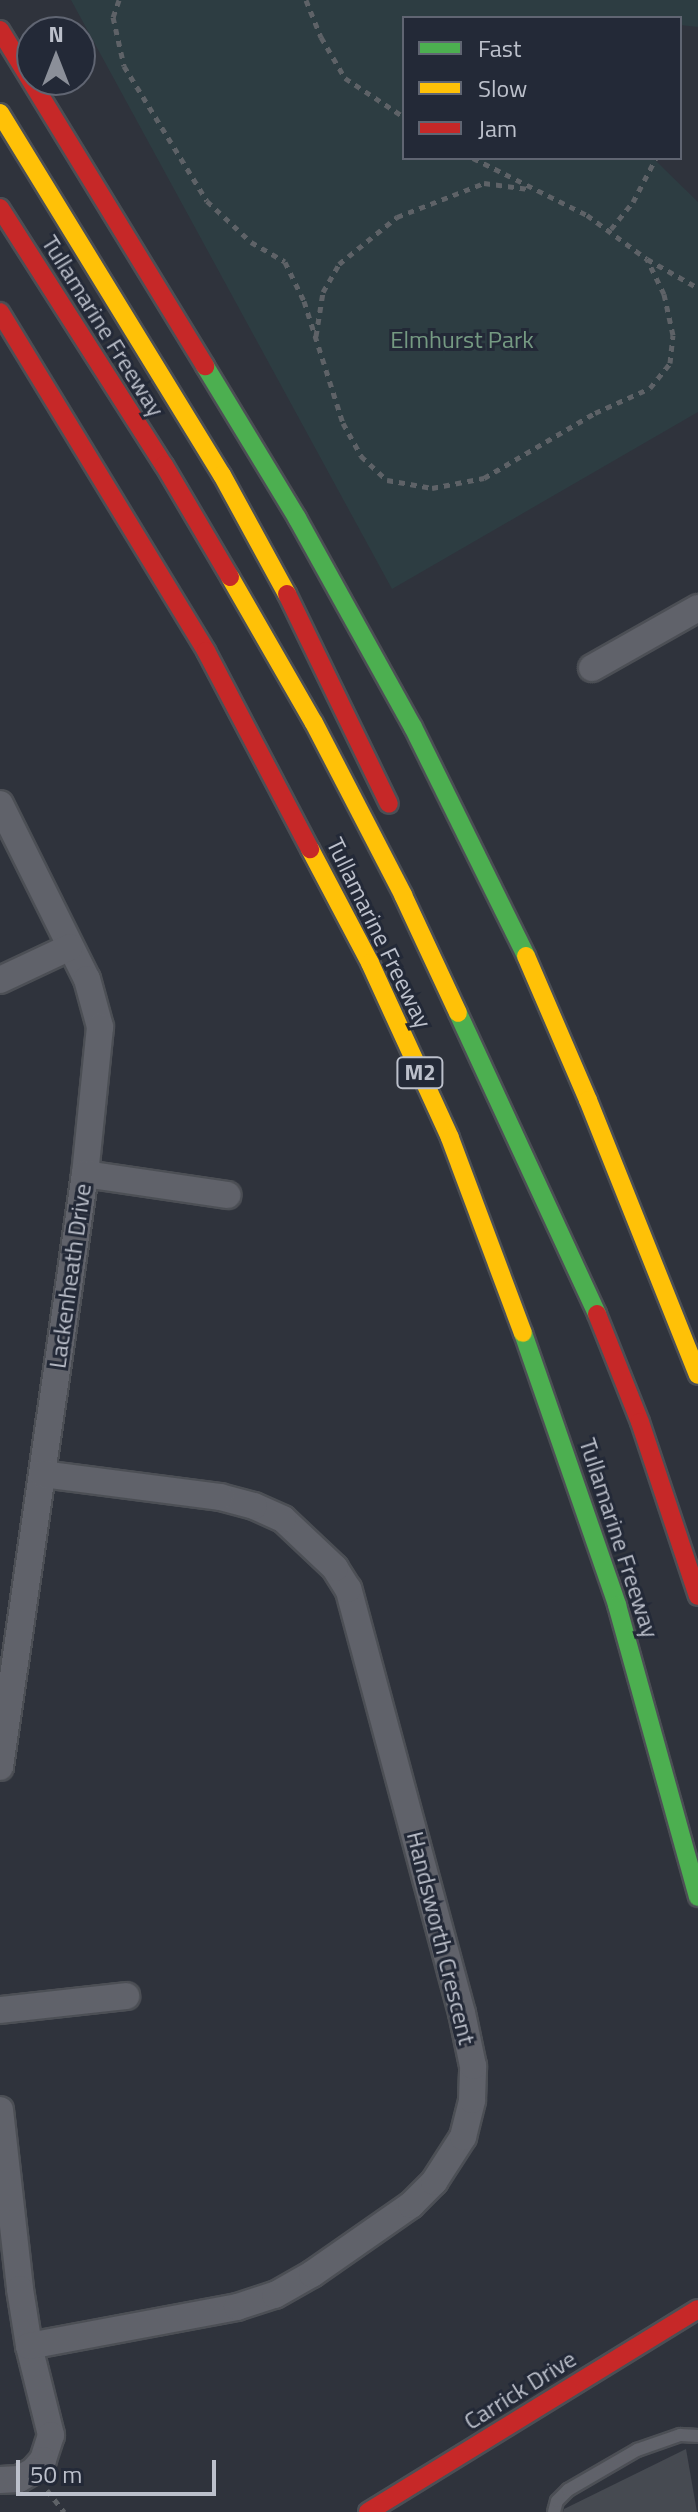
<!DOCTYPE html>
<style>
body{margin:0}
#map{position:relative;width:698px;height:2512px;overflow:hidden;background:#2f333c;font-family:"Titillium Web",sans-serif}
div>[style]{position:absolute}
.green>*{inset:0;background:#2d3d42}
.building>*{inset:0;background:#464a51}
.path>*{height:5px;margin-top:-2.5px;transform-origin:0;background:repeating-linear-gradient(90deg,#5e6267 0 6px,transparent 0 12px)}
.roads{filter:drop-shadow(2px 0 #4c4f55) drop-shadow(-2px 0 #4c4f55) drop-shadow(0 2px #4c4f55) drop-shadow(0 -2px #4c4f55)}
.lane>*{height:12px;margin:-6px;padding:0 6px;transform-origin:6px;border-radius:6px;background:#60626a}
.street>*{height:26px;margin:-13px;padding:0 13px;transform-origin:13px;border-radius:13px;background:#60626a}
.fast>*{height:18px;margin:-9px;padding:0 9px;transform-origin:9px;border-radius:9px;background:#4caf50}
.slow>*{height:18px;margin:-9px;padding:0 9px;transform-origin:9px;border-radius:9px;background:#ffc107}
.jam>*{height:18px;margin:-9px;padding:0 9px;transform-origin:9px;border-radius:9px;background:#c62828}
span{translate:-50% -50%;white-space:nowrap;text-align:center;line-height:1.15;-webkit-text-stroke:6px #232937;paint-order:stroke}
.shield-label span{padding:2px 6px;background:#232937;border:2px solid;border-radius:6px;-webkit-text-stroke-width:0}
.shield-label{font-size:22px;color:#bcc0cb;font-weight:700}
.street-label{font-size:24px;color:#bcc0cb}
.park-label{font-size:24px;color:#759a82}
.legend{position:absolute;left:402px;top:16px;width:280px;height:144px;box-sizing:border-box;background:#232937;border:2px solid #606572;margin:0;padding:10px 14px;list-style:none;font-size:24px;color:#bcc0cb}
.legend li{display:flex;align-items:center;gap:16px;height:40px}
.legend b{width:40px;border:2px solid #606572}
.north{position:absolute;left:16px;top:16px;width:80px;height:80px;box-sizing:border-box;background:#232937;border:2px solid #606572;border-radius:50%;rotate:0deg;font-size:22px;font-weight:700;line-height:32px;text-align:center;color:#bcc0cb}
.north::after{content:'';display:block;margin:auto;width:28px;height:36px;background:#8b8f99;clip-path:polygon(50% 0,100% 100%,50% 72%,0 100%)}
.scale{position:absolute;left:16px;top:2460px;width:200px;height:36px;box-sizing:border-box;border:4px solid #bcc0cb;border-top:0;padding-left:10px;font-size:24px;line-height:28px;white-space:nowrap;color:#bcc0cb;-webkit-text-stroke:6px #232937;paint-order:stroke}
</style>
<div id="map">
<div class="green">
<div style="clip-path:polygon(71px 0,698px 0,698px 27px,680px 25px,680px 18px,404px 18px,404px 158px,653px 158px,698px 202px,698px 412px,392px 589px)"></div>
</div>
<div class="building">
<div style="clip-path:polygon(686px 2449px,697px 2512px,563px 2512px,564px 2509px)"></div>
</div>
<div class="path">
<div style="left:119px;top:0;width:18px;rotate:109deg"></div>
<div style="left:113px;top:17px;width:50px;rotate:77.3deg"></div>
<div style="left:124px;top:66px;width:158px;rotate:58.4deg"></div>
<div style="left:207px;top:201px;width:60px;rotate:43deg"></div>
<div style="left:251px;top:242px;width:39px;rotate:30deg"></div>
<div style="left:285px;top:262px;width:43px;rotate:64deg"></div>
<div style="left:304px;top:301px;width:128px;rotate:72.3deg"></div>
<div style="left:343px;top:423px;width:38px;rotate:61deg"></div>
<div style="left:361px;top:456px;width:35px;rotate:43deg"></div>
<div style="left:387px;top:480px;width:46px;rotate:10.1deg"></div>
<div style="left:432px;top:488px;width:53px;rotate:-10.9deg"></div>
<div style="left:484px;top:478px;width:129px;rotate:-30.4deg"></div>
<div style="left:595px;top:413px;width:60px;rotate:-24.4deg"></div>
<div style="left:650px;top:388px;width:32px;rotate:-51deg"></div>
<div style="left:670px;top:363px;width:28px;rotate:-84deg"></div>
<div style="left:673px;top:335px;width:42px;rotate:-102.4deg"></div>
<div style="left:664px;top:294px;width:39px;rotate:-116deg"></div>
<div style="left:306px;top:0;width:40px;rotate:68deg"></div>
<div style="left:321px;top:37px;width:48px;rotate:59.7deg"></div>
<div style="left:345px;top:78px;width:71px;rotate:33.5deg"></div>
<div style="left:473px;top:158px;width:127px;rotate:26.6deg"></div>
<div style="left:587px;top:215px;width:74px;rotate:36.3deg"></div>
<div style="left:647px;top:259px;width:59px;rotate:29.6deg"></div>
<div style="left:611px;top:229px;width:35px;rotate:-51deg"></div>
<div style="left:633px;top:202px;width:50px;rotate:-62.4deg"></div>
<div style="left:316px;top:336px;width:45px;rotate:-81deg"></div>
<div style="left:323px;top:292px;width:32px;rotate:-60deg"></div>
<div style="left:339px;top:264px;width:75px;rotate:-39deg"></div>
<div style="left:397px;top:217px;width:93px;rotate:-21.3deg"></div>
<div style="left:484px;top:183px;width:45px;rotate:7.6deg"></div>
<div style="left:47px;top:2490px;width:28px;rotate:52deg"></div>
</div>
<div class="roads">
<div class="lane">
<div style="left:554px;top:2512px;width:11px;rotate:-75deg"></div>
<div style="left:557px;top:2501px;width:16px;rotate:-45deg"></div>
<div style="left:568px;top:2490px;width:80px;rotate:-30.1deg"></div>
<div style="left:637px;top:2450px;width:46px;rotate:-19.2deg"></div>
<div style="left:680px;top:2435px;width:18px;rotate:3deg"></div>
</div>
<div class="street">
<div style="left:592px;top:668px;width:122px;rotate:-29.5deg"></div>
<div style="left:0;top:804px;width:195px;rotate:63.6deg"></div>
<div style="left:87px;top:979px;width:50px;rotate:74.8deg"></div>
<div style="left:100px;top:1027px;width:148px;rotate:95.8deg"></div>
<div style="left:85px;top:1174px;width:599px;rotate:98.16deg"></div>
<div style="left:0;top:980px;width:77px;rotate:-25.2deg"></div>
<div style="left:85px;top:1174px;width:144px;rotate:8.4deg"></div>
<div style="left:0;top:2010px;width:127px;rotate:-6.3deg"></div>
<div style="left:0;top:2110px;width:180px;rotate:83.6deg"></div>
<div style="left:20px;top:2289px;width:58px;rotate:81deg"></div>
<div style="left:29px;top:2346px;width:92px;rotate:76.1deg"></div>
<div style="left:51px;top:2435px;width:26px;rotate:108deg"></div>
<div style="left:43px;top:2460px;width:15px;rotate:132deg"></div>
<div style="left:33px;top:2471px;width:16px;rotate:150deg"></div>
<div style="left:19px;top:2479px;width:19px;rotate:177deg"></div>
<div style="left:29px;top:2346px;width:212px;rotate:-10.6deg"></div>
<div style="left:237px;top:2307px;width:40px;rotate:-18deg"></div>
<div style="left:275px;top:2295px;width:43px;rotate:-29.6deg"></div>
<div style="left:312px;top:2274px;width:121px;rotate:-34.9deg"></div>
<div style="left:411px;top:2205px;width:33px;rotate:-45deg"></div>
<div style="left:434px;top:2182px;width:54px;rotate:-57.2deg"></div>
<div style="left:463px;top:2137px;width:38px;rotate:-76deg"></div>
<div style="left:472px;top:2100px;width:34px;rotate:-88deg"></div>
<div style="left:473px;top:2066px;width:54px;rotate:-101.7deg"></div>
<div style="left:462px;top:2013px;width:439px;rotate:-105deg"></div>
<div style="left:348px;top:1589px;width:25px;rotate:-122deg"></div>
<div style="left:335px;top:1568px;width:71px;rotate:-136.7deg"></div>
<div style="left:283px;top:1519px;width:32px;rotate:-156deg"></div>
<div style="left:254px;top:1506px;width:35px;rotate:-165deg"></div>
<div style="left:220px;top:1497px;width:179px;rotate:-172.6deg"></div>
</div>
<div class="fast">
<div style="left:205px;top:366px;width:178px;rotate:58.8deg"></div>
<div style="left:297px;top:518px;width:239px;rotate:61deg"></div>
<div style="left:413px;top:727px;width:255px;rotate:63.7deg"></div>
<div style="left:458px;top:1013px;width:332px;rotate:65.2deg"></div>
<div style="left:523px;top:1333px;width:288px;rotate:70.9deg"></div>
<div style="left:617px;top:1605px;width:303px;rotate:74.5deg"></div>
</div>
<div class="slow">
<div style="left:0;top:113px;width:425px;rotate:58.5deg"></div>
<div style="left:222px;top:475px;width:136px;rotate:61.4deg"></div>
<div style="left:230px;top:577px;width:168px;rotate:60.1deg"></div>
<div style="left:314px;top:723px;width:194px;rotate:62.6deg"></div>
<div style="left:403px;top:895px;width:130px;rotate:65deg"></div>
<div style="left:310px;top:849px;width:129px;rotate:62.2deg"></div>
<div style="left:370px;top:963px;width:192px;rotate:65.4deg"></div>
<div style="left:450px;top:1138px;width:208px;rotate:69.5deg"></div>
<div style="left:526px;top:956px;width:157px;rotate:66.7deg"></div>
<div style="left:588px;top:1100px;width:296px;rotate:68.2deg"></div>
</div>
<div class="jam">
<div style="left:0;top:30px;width:394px;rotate:58.6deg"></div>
<div style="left:0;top:208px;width:305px;rotate:57.5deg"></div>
<div style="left:164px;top:465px;width:130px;rotate:59.5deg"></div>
<div style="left:0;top:312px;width:397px;rotate:58.7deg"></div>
<div style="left:206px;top:651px;width:224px;rotate:62.3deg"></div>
<div style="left:287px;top:594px;width:233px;rotate:64.1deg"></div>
<div style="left:597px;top:1314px;width:116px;rotate:68.3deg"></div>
<div style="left:640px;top:1422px;width:183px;rotate:71.6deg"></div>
<div style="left:368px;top:2512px;width:387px;rotate:-31.6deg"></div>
</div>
</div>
<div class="shield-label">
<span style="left:420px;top:1073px">M2</span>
</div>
<div class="street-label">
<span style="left:103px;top:326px;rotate:58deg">Tullamarine Freeway</span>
<span style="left:379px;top:933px;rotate:64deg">Tullamarine Freeway</span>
<span style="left:70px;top:1276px;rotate:-82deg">Lackenheath Drive</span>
<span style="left:619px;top:1538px;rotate:72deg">Tullamarine Freeway</span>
<span style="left:441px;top:1938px;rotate:76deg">Handsworth Crescent</span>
<span style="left:520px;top:2390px;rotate:-32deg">Carrick Drive</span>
</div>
<div class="park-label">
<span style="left:462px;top:340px">Elmhurst Park</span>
</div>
<ul class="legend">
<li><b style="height:10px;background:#4caf50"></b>Fast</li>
<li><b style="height:10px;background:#ffc107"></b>Slow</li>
<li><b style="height:10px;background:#c62828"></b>Jam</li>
</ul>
<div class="north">N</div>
<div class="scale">50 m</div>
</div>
